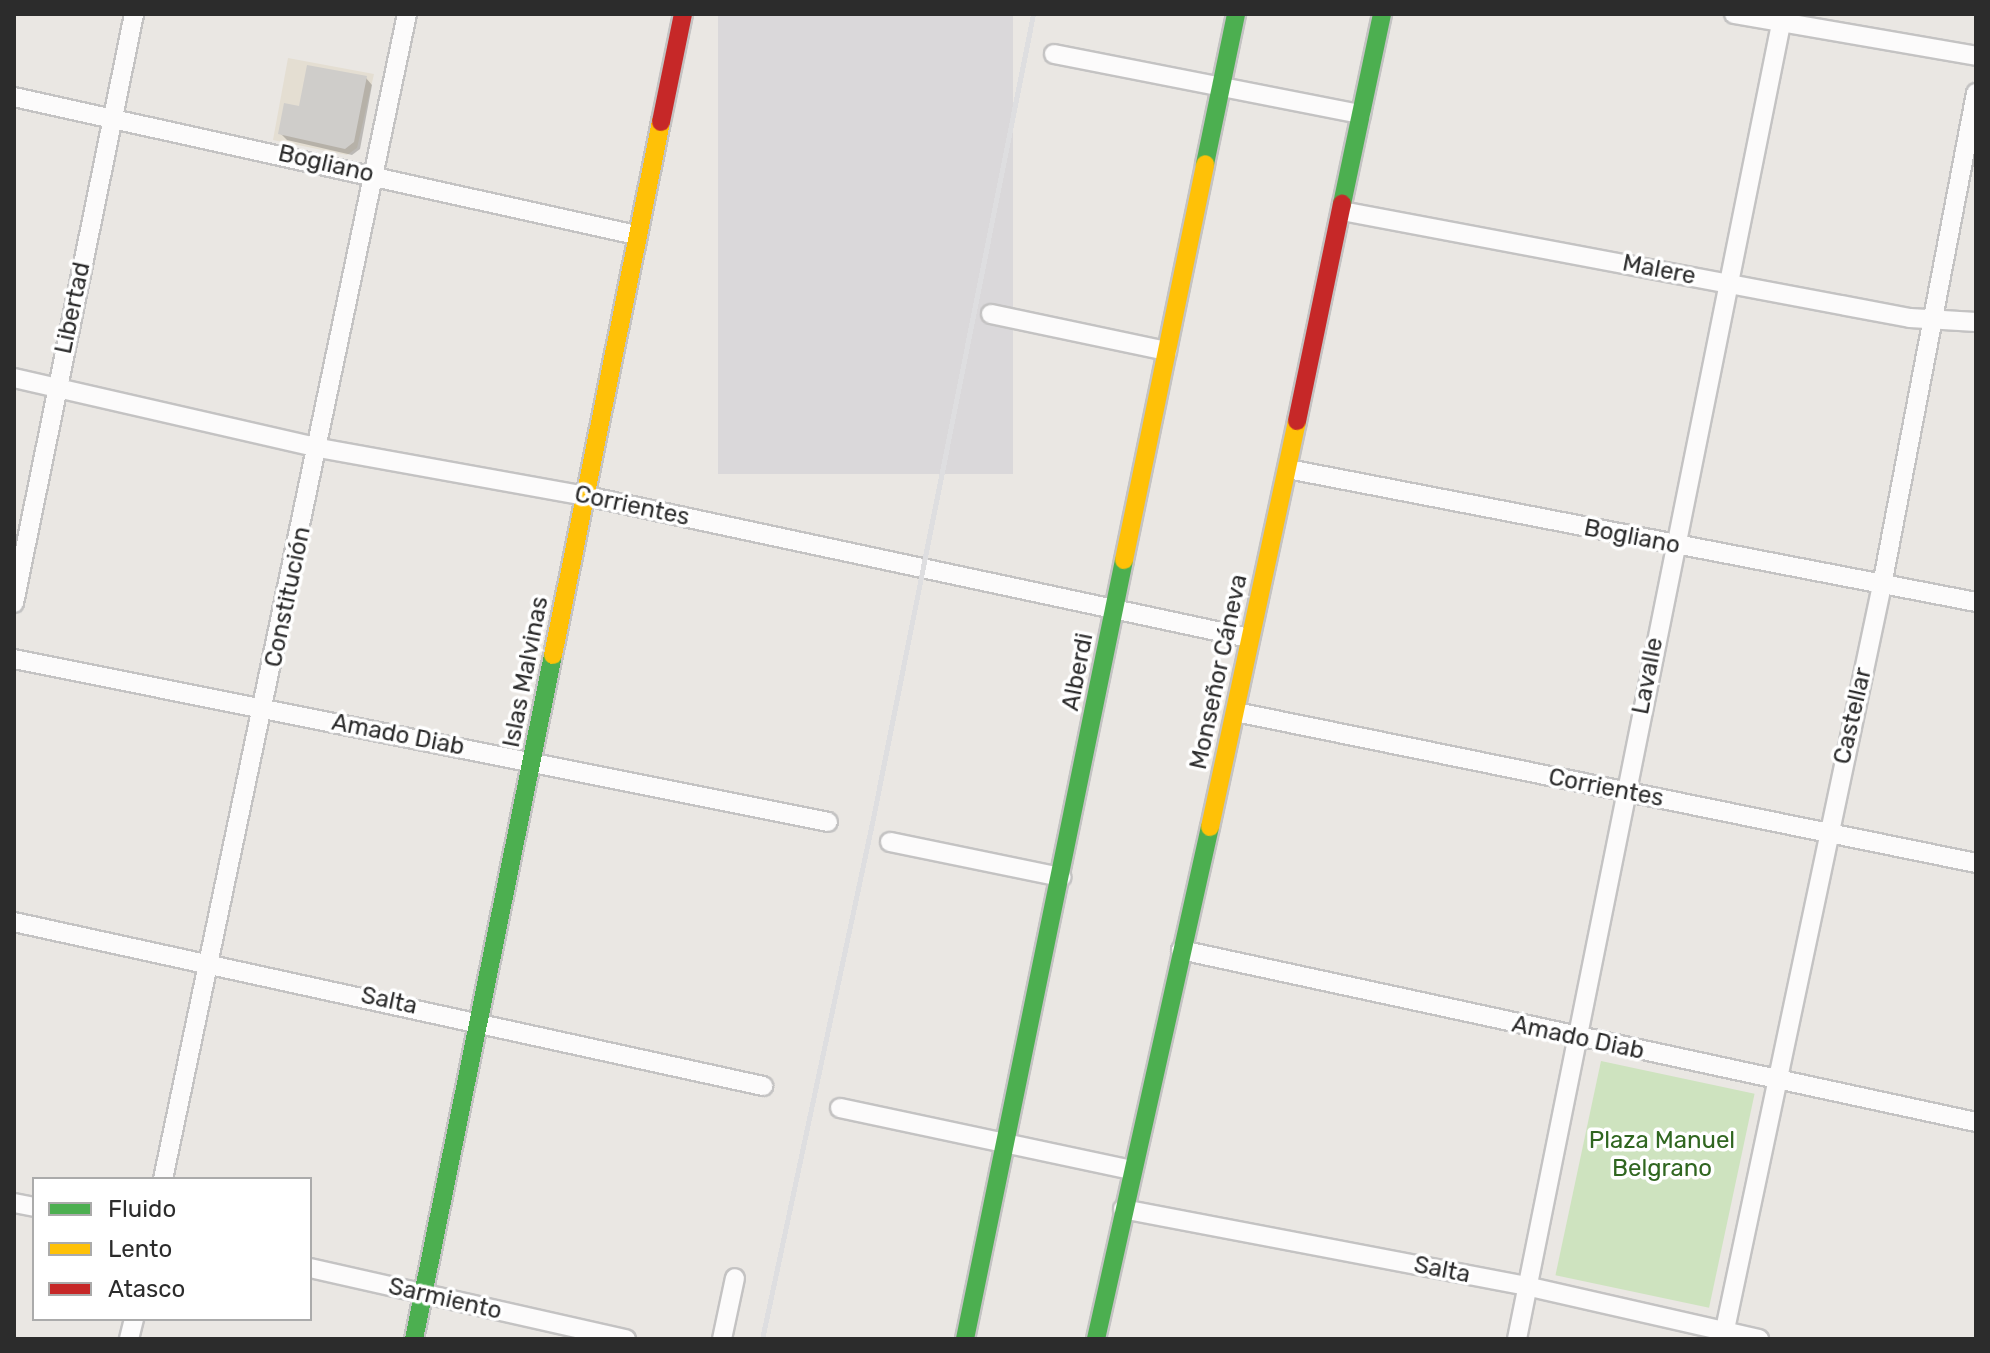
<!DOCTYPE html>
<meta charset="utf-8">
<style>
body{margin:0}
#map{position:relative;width:1990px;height:1353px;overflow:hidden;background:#eae7e3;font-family:Rubik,sans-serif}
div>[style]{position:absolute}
.industrial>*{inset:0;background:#dad8da;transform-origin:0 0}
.education>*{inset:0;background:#e4ded2}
.green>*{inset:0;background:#cee3bf;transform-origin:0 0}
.shadow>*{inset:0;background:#0003}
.building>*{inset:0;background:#cfcdca}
.roads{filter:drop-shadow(2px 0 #c4c3c3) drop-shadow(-2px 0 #c4c3c3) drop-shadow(0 2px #c4c3c3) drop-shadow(0 -2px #c4c3c3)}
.street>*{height:18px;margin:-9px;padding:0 9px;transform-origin:9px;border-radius:9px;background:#fcfbfb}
.fast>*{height:18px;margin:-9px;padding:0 9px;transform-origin:9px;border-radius:9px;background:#4caf50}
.slow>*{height:18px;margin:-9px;padding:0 9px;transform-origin:9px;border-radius:9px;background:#ffc107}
.jam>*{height:18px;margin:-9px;padding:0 9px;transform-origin:9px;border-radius:9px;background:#c62828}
.rail>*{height:5px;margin:-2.5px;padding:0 2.5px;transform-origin:2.5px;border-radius:2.5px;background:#dedee0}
span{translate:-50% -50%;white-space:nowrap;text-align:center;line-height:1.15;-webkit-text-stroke:7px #fff;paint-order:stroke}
.street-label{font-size:24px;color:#2c2c2c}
.park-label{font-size:24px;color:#306620}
.frame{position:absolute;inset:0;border:16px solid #2c2c2c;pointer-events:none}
.legend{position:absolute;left:32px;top:1177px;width:280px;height:144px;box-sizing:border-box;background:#fff;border:2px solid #ababab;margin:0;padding:10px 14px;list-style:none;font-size:24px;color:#2c2c2c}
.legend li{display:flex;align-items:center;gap:16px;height:40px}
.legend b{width:40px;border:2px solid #ababab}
</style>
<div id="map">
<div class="industrial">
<div style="left:718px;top:14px;width:295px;height:460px"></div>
</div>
<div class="education">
<div style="clip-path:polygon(288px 58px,374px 74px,357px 148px,347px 155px,273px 140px)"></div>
</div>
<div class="green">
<div style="left:1601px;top:1061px;width:157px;height:219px;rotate:12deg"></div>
</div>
<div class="shadow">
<div style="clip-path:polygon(366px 78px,372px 85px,360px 149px,352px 155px,287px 140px,280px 133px,301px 108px)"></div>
</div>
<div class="building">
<div style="clip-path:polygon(307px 65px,367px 76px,354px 142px,345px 149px,278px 134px,284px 103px,299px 106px)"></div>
</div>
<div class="roads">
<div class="street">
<div style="left:1734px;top:14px;width:246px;rotate:9.8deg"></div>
<div style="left:1054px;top:54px;width:313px;rotate:11.1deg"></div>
<div style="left:14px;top:97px;width:637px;rotate:12.51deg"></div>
<div style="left:1342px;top:211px;width:578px;rotate:10.67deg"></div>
<div style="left:1910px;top:318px;width:66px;rotate:3.5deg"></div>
<div style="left:991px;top:314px;width:180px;rotate:11.9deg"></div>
<div style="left:14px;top:378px;width:313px;rotate:12.9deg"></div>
<div style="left:319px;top:448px;width:271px;rotate:10.2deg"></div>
<div style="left:586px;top:496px;width:678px;rotate:12.09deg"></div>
<div style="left:1288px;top:469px;width:701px;rotate:10.94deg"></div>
<div style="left:14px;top:603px;width:601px;rotate:-78.48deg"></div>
<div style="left:14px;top:659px;width:830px;rotate:11.32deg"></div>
<div style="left:1236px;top:712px;width:755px;rotate:11.53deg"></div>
<div style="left:890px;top:842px;width:175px;rotate:11.6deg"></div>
<div style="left:14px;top:922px;width:767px;rotate:12.35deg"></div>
<div style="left:1181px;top:950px;width:813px;rotate:12.21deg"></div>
<div style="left:840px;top:1108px;width:298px;rotate:12deg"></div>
<div style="left:163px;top:1179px;width:1190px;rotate:-78.17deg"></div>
<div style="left:14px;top:1203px;width:20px;rotate:11deg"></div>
<div style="left:1123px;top:1209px;width:410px;rotate:10.8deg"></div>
<div style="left:1526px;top:1286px;width:239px;rotate:12.8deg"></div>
<div style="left:310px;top:1268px;width:324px;rotate:12.7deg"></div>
<div style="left:129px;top:1339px;width:21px;rotate:-76deg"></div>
<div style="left:722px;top:1339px;width:62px;rotate:-78deg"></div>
<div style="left:1517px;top:1339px;width:1351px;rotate:-78.65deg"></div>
<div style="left:1723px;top:1339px;width:771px;rotate:-78.09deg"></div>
<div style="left:1882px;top:585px;width:501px;rotate:-79.18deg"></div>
</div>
<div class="fast">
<div style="left:1205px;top:164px;width:153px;rotate:-78.3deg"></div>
<div style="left:1342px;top:204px;width:194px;rotate:-78.1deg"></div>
<div style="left:414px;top:1339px;width:698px;rotate:-78.51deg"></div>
<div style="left:965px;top:1339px;width:795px;rotate:-78.46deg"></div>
<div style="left:1096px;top:1339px;width:525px;rotate:-77.45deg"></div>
</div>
<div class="slow">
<div style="left:1124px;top:560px;width:404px;rotate:-78.4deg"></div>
<div style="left:553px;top:655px;width:544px;rotate:-78.55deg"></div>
<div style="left:1210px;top:827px;width:415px;rotate:-77.9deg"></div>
</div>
<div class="jam">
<div style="left:661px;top:122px;width:110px;rotate:-78.5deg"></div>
<div style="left:1297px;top:421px;width:222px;rotate:-78.3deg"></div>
</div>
</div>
<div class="rail">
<div style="left:762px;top:1339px;width:528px;rotate:-77.97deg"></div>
<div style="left:872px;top:823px;width:825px;rotate:-78.74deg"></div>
</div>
<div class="street-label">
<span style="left:326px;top:164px;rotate:13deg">Bogliano</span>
<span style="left:1659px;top:270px;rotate:11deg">Malere</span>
<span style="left:73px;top:308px;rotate:-78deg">Libertad</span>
<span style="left:632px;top:506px;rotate:12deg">Corrientes</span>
<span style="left:1632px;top:537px;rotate:11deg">Bogliano</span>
<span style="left:288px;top:597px;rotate:-78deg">Constitución</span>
<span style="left:526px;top:672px;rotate:-79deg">Islas Malvinas</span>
<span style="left:1078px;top:672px;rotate:-79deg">Alberdi</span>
<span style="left:1219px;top:672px;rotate:-78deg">Monseñor Cáneva</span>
<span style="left:1648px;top:676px;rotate:-79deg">Lavalle</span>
<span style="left:1853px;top:716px;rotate:-77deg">Castellar</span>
<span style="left:398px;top:735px;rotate:11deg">Amado Diab</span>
<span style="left:1606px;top:788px;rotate:11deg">Corrientes</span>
<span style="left:389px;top:1001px;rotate:12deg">Salta</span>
<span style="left:1578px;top:1038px;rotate:12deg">Amado Diab</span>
<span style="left:1442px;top:1270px;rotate:11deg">Salta</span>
<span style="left:445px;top:1299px;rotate:13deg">Sarmiento</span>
</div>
<div class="park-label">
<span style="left:1662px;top:1155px">Plaza Manuel<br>Belgrano</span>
</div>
<div class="frame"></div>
<ul class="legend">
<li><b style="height:10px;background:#4caf50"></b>Fluido</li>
<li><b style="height:10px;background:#ffc107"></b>Lento</li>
<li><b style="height:10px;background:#c62828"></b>Atasco</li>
</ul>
</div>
